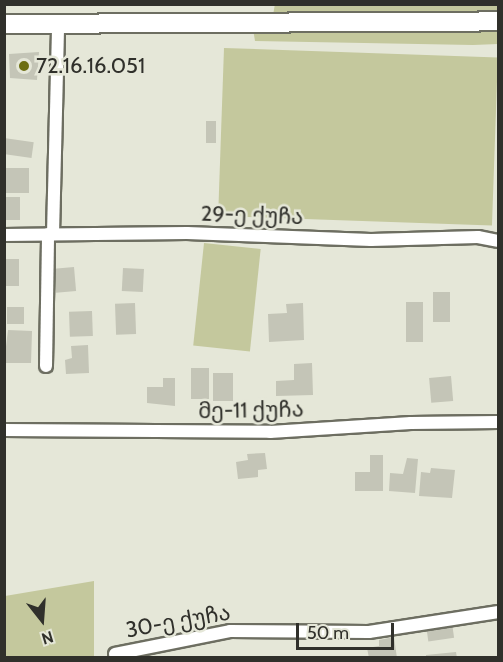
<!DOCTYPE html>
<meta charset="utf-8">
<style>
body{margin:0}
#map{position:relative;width:503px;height:662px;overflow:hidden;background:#e5e7d8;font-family:Cabin,"Noto Sans Georgian",sans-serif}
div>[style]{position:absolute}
.green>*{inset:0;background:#c4c89d;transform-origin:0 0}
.building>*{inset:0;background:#c4c5b7;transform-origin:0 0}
.roads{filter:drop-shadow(2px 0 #6d6e61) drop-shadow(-2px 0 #6d6e61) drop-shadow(0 2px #6d6e61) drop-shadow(0 -2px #6d6e61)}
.street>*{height:12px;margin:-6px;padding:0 6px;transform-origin:6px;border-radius:6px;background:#fff}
.secondary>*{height:18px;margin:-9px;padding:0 9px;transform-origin:9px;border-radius:9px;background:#fff}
.dots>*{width:16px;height:16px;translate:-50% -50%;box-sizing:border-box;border:3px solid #e5e7d8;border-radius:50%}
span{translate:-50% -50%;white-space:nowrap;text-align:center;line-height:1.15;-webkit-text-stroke:5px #e5e7d8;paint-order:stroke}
.poi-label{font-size:22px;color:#30302b}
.left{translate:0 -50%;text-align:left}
.street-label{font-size:22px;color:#30302b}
.frame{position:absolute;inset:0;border:6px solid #30302b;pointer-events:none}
.north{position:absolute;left:12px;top:590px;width:60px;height:60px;-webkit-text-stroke:4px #e5e7d8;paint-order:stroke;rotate:163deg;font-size:16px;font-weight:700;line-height:24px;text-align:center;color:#30302b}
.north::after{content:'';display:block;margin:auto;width:21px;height:27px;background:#30302b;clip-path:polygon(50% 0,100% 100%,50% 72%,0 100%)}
.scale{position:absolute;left:296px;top:623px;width:98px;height:27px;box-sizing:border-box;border:3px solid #30302b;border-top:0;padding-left:8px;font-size:18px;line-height:21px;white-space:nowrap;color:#30302b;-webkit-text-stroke:4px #e5e7d8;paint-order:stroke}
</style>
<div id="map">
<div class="green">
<div style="clip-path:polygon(275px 4px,498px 5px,498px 14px,273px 15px)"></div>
<div style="clip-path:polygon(498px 26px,498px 44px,473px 45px,255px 41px,253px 29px)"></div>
<div style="left:224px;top:48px;width:274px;height:168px;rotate:2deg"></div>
<div style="left:204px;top:243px;width:57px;height:103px;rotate:6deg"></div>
<div style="clip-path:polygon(94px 581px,94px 657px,5px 657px,5px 596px)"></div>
</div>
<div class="building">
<div style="clip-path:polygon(39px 52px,37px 80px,10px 78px,9px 54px)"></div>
<div style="left:206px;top:121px;width:10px;height:22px"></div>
<div style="left:4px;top:138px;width:30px;height:16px;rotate:8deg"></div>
<div style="left:4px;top:168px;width:25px;height:25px"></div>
<div style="left:4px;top:197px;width:16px;height:23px"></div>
<div style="left:4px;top:259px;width:15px;height:27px"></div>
<div style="left:74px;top:267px;width:24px;height:20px;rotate:85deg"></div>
<div style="left:123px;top:268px;width:21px;height:23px;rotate:3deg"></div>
<div style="left:450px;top:292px;width:30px;height:17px;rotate:90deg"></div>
<div style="left:406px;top:302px;width:17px;height:40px"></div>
<div style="left:135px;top:303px;width:31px;height:20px;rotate:88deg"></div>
<div style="clip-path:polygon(303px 303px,304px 340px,269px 342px,268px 314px,287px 313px,286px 304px)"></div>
<div style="left:7px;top:307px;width:17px;height:17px"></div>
<div style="left:92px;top:311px;width:25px;height:23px;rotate:88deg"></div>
<div style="clip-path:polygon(8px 330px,32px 331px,31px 363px,4px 363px)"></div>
<div style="clip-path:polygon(88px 345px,89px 373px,66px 374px,65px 360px,72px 358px,71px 346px)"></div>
<div style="clip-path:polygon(312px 363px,313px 395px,276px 396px,276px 381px,294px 380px,294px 364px)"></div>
<div style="left:191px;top:368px;width:18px;height:31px"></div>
<div style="left:213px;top:373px;width:20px;height:28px"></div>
<div style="left:451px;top:376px;width:25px;height:22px;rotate:85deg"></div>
<div style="clip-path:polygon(163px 378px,175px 378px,175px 406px,147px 403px,147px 387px,163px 387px)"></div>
<div style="clip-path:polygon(265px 453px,267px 469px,258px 470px,258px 477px,238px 479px,236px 462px,248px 460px,247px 454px)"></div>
<div style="clip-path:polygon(370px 455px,383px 455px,383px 491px,355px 491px,355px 472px,370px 472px)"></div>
<div style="clip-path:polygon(407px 458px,418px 459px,415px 493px,389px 491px,390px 473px,403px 474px)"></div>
<div style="clip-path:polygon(431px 468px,455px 470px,452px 498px,419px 496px,421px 472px,430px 473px)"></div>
<div style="left:452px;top:623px;width:15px;height:26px;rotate:82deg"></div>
<div style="clip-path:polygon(394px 637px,397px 658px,369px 658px,367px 648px,379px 646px,379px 640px)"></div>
<div style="clip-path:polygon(456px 652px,457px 658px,426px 658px,426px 655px)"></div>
</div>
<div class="roads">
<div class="street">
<div style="left:53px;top:234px;width:211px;rotate:-88.6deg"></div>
<div style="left:4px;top:235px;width:183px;rotate:-0.6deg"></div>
<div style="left:187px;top:233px;width:184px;rotate:2.2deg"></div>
<div style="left:371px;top:240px;width:107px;rotate:-1.6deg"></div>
<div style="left:478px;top:237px;width:20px;rotate:11deg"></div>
<div style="left:46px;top:366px;width:132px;rotate:-89.1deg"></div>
<div style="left:4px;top:430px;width:266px;rotate:0.4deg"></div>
<div style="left:270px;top:432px;width:141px;rotate:-3.7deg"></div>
<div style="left:411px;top:423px;width:87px;rotate:-0.7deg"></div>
<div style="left:115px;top:654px;width:117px;rotate:-11.3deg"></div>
<div style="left:230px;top:631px;width:139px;rotate:0.4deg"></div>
<div style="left:369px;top:632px;width:131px;rotate:-8.8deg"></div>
</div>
<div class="secondary">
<div style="left:4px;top:24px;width:494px;rotate:-0.3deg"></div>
</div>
</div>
<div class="dots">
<div style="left:24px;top:66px;background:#6c6e12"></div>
</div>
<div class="poi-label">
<span class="left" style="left:36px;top:66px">72.16.16.051</span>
</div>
<div class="street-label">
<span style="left:252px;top:215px;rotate:2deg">29-ე ქუჩა</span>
<span style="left:251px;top:410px;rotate:-1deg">მე-11 ქუჩა</span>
<span style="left:178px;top:621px;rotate:-10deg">30-ე ქუჩა</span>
</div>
<div class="frame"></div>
<div class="north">N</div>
<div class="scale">50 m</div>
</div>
